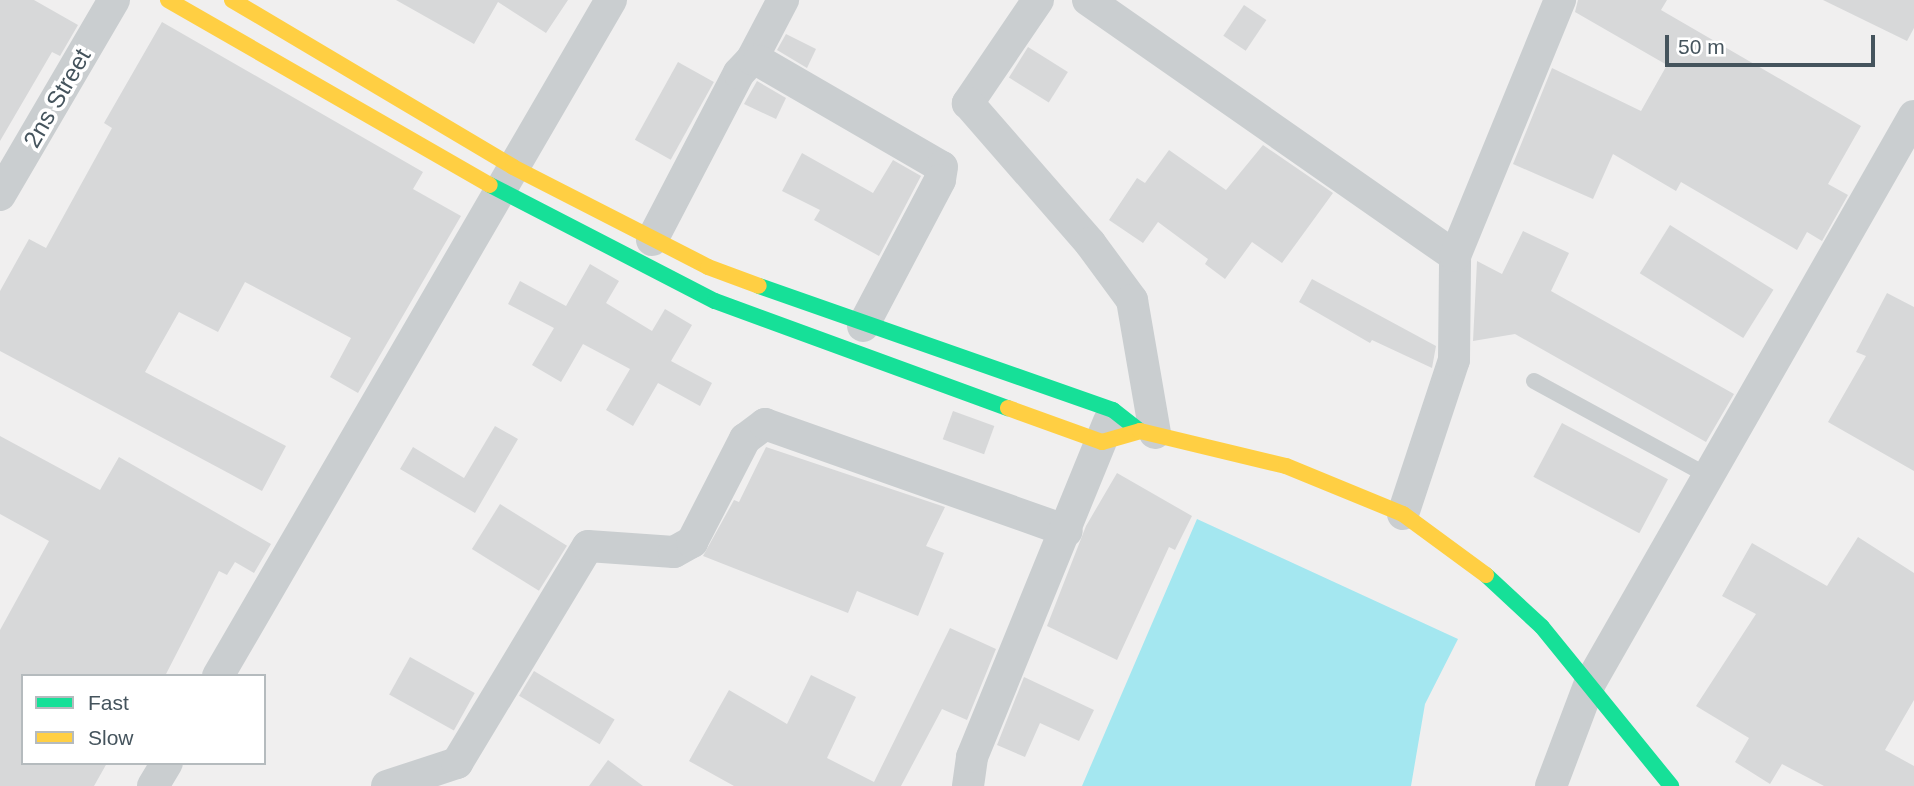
<!DOCTYPE html>
<style>
body{margin:0}
#map{position:relative;width:1914px;height:786px;overflow:hidden;background:#f0efef;font-family:Arial,sans-serif}
div>[style]{position:absolute}
.water>*{inset:0;background:#a4e7f0}
.building>*{inset:0;background:#d7d8d9;transform-origin:0 0}
.lane>*{height:16px;margin:-8px;padding:0 8px;transform-origin:8px;border-radius:8px;background:#caced0}
.street>*{height:32px;margin:-16px;padding:0 16px;transform-origin:16px;border-radius:16px;background:#caced0}
.fast>*{height:16px;margin:-8px;padding:0 8px;transform-origin:8px;border-radius:8px;background:#16e098}
.slow>*{height:16px;margin:-8px;padding:0 8px;transform-origin:8px;border-radius:8px;background:#ffcf43}
span{translate:-50% -50%;white-space:nowrap;text-align:center;line-height:1.15;-webkit-text-stroke:7px #fff;paint-order:stroke}
.street-label{font-size:24px;color:#45545d}
.legend{position:absolute;left:21px;top:674px;width:245px;height:91px;box-sizing:border-box;background:#fff;border:2px solid #b5bbbe;margin:0;padding:9px 12px;list-style:none;font-size:21px;color:#45545d}
.legend li{display:flex;align-items:center;gap:14px;height:35px}
.legend b{width:35px;border:2px solid #b5bbbe}
.scale{position:absolute;left:1665px;top:35px;width:210px;height:32px;box-sizing:border-box;border:4px solid #45545d;border-top:0;padding-left:9px;font-size:21px;line-height:24px;white-space:nowrap;color:#45545d;-webkit-text-stroke:5px #fff;paint-order:stroke}
</style>
<div id="map">
<div class="water">
<div style="clip-path:polygon(1197px 519px,1458px 639px,1425px 704px,1411px 786px,1082px 786px)"></div>
</div>
<div class="building">
<div style="clip-path:polygon(0 0,34px 0,78px 25px,60px 56px,52px 52px,0 141px)"></div>
<div style="clip-path:polygon(396px 0,568px 0,546px 33px,498px 2px,474px 44px)"></div>
<div style="clip-path:polygon(1578px 0,1667px 0,1661px 10px,1861px 126px,1828px 184px,1848px 195px,1822px 241px,1807px 232px,1797px 250px,1681px 182px,1676px 191px,1613px 154px,1593px 199px,1513px 164px,1552px 68px,1641px 111px,1667px 65px,1575px 12px)"></div>
<div style="clip-path:polygon(1823px 0,1914px 0,1914px 28px,1907px 41px)"></div>
<div style="left:1244px;top:5px;width:27px;height:37px;rotate:34deg"></div>
<div style="clip-path:polygon(162px 22px,423px 172px,413px 189px,461px 216px,358px 393px,330px 377px,351px 338px,245px 282px,218px 332px,179px 312px,145px 372px,286px 446px,262px 491px,0 351px,0 291px,29px 239px,46px 248px,112px 128px,104px 123px)"></div>
<div style="clip-path:polygon(786px 34px,816px 49px,807px 68px,777px 50px)"></div>
<div style="left:1028px;top:47px;width:47px;height:36px;rotate:32deg"></div>
<div style="left:678px;top:62px;width:41px;height:89px;rotate:29deg"></div>
<div style="clip-path:polygon(757px 81px,786px 98px,776px 119px,744px 104px)"></div>
<div style="clip-path:polygon(1263px 145px,1333px 193px,1282px 263px,1252px 242px,1225px 279px,1205px 264px,1208px 259px,1158px 222px,1143px 243px,1109px 220px,1137px 178px,1145px 183px,1169px 150px,1226px 190px)"></div>
<div style="clip-path:polygon(802px 153px,873px 193px,893px 160px,921px 176px,879px 256px,814px 220px,820px 210px,782px 191px)"></div>
<div style="left:1670px;top:225px;width:122px;height:57px;rotate:32deg"></div>
<div style="clip-path:polygon(1523px 231px,1569px 253px,1551px 291px,1734px 394px,1706px 442px,1515px 334px,1473px 341px,1477px 261px,1502px 274px)"></div>
<div style="clip-path:polygon(590px 264px,619px 281px,606px 303px,652px 331px,665px 309px,692px 325px,671px 361px,712px 383px,700px 406px,658px 383px,633px 426px,606px 410px,630px 369px,583px 344px,561px 382px,532px 365px,554px 328px,508px 304px,520px 281px,566px 306px)"></div>
<div style="clip-path:polygon(1312px 279px,1436px 346px,1432px 368px,1372px 340px,1370px 343px,1299px 302px)"></div>
<div style="clip-path:polygon(1887px 293px,1914px 307px,1914px 471px,1828px 422px,1866px 356px,1856px 352px)"></div>
<div style="left:953px;top:411px;width:44px;height:30px;rotate:20deg"></div>
<div style="left:1562px;top:423px;width:120px;height:61px;rotate:28deg"></div>
<div style="clip-path:polygon(495px 426px,518px 439px,475px 513px,400px 469px,413px 447px,464px 478px)"></div>
<div style="clip-path:polygon(0 436px,100px 490px,119px 457px,271px 544px,254px 573px,235px 562px,227px 575px,219px 571px,165px 676px,23px 676px,23px 763px,107px 763px,94px 786px,0 786px,0 630px,49px 541px,0 514px)"></div>
<div style="clip-path:polygon(766px 447px,945px 507px,926px 546px,944px 553px,918px 616px,857px 591px,848px 613px,703px 556px,734px 500px,739px 502px)"></div>
<div style="clip-path:polygon(1117px 473px,1192px 516px,1175px 550px,1169px 547px,1117px 660px,1047px 626px,1086px 526px)"></div>
<div style="left:500px;top:504px;width:79px;height:53px;rotate:32deg"></div>
<div style="clip-path:polygon(1858px 537px,1914px 573px,1914px 700px,1885px 750px,1914px 766px,1914px 786px,1824px 786px,1782px 764px,1770px 784px,1735px 762px,1749px 738px,1696px 706px,1756px 614px,1722px 596px,1752px 543px,1827px 586px)"></div>
<div style="clip-path:polygon(950px 628px,996px 649px,967px 720px,942px 709px,901px 786px,734px 786px,689px 761px,729px 690px,787px 724px,811px 675px,856px 697px,827px 758px,874px 782px)"></div>
<div style="left:410px;top:657px;width:74px;height:43px;rotate:29deg"></div>
<div style="left:534px;top:671px;width:94px;height:29px;rotate:31deg"></div>
<div style="clip-path:polygon(1024px 677px,1094px 710px,1079px 741px,1040px 723px,1025px 757px,997px 745px)"></div>
<div style="clip-path:polygon(608px 760px,643px 786px,589px 786px)"></div>
</div>
<div class="lane">
<div style="left:1534px;top:381px;width:198px;rotate:28.6deg"></div>
</div>
<div class="street">
<div style="left:1038px;top:0;width:125px;rotate:124.2deg"></div>
<div style="left:968px;top:103px;width:186px;rotate:48.9deg"></div>
<div style="left:1090px;top:243px;width:71px;rotate:53.6deg"></div>
<div style="left:1132px;top:300px;width:135px;rotate:80.2deg"></div>
<div style="left:1088px;top:0;width:447px;rotate:34.9deg"></div>
<div style="left:752px;top:59px;width:67px;rotate:-62.3deg"></div>
<div style="left:0;top:195px;width:226px;rotate:-59.7deg"></div>
<div style="left:652px;top:240px;width:188px;rotate:-62.5deg"></div>
<div style="left:739px;top:73px;width:19px;rotate:-47deg"></div>
<div style="left:752px;top:59px;width:7px;rotate:16deg"></div>
<div style="left:759px;top:61px;width:211px;rotate:30.1deg"></div>
<div style="left:942px;top:167px;width:13px;rotate:99deg"></div>
<div style="left:940px;top:180px;width:165px;rotate:117.8deg"></div>
<div style="left:1403px;top:514px;width:162px;rotate:-71.7deg"></div>
<div style="left:1454px;top:360px;width:104px;rotate:-89.4deg"></div>
<div style="left:1455px;top:256px;width:277px;rotate:-67.7deg"></div>
<div style="left:218px;top:676px;width:782px;rotate:-59.83deg"></div>
<div style="left:153px;top:786px;width:27px;rotate:-59deg"></div>
<div style="left:387px;top:786px;width:74px;rotate:-18.2deg"></div>
<div style="left:457px;top:763px;width:253px;rotate:-58.9deg"></div>
<div style="left:588px;top:546px;width:86px;rotate:4deg"></div>
<div style="left:674px;top:552px;width:21px;rotate:-29deg"></div>
<div style="left:692px;top:542px;width:116px;rotate:-62.8deg"></div>
<div style="left:745px;top:439px;width:25px;rotate:-37deg"></div>
<div style="left:765px;top:424px;width:320px;rotate:19.5deg"></div>
<div style="left:968px;top:786px;width:29px;rotate:-82deg"></div>
<div style="left:972px;top:757px;width:362px;rotate:-67.8deg"></div>
<div style="left:1551px;top:786px;width:110px;rotate:-69.3deg"></div>
<div style="left:1590px;top:683px;width:653px;rotate:-60.26deg"></div>
</div>
<div class="fast">
<div style="left:490px;top:185px;width:253px;rotate:27.3deg"></div>
<div style="left:715px;top:301px;width:312px;rotate:20.1deg"></div>
<div style="left:759px;top:286px;width:375px;rotate:19.3deg"></div>
<div style="left:1113px;top:410px;width:34px;rotate:38deg"></div>
<div style="left:1486px;top:575px;width:76px;rotate:42.9deg"></div>
<div style="left:1542px;top:627px;width:205px;rotate:50.9deg"></div>
</div>
<div class="slow">
<div style="left:168px;top:0;width:371px;rotate:29.9deg"></div>
<div style="left:232px;top:0;width:327px;rotate:30.7deg"></div>
<div style="left:513px;top:167px;width:219px;rotate:27.1deg"></div>
<div style="left:708px;top:267px;width:54px;rotate:20.4deg"></div>
<div style="left:1008px;top:408px;width:100px;rotate:19.9deg"></div>
<div style="left:1102px;top:442px;width:40px;rotate:-16deg"></div>
<div style="left:1140px;top:431px;width:150px;rotate:13.5deg"></div>
<div style="left:1286px;top:466px;width:126px;rotate:22.3deg"></div>
<div style="left:1403px;top:514px;width:103px;rotate:36.3deg"></div>
</div>
<div class="street-label">
<span style="left:57px;top:98px;rotate:-60deg">2ns Street</span>
</div>
<ul class="legend">
<li><b style="height:9px;background:#16e098"></b>Fast</li>
<li><b style="height:9px;background:#ffcf43"></b>Slow</li>
</ul>
<div class="scale">50 m</div>
</div>
